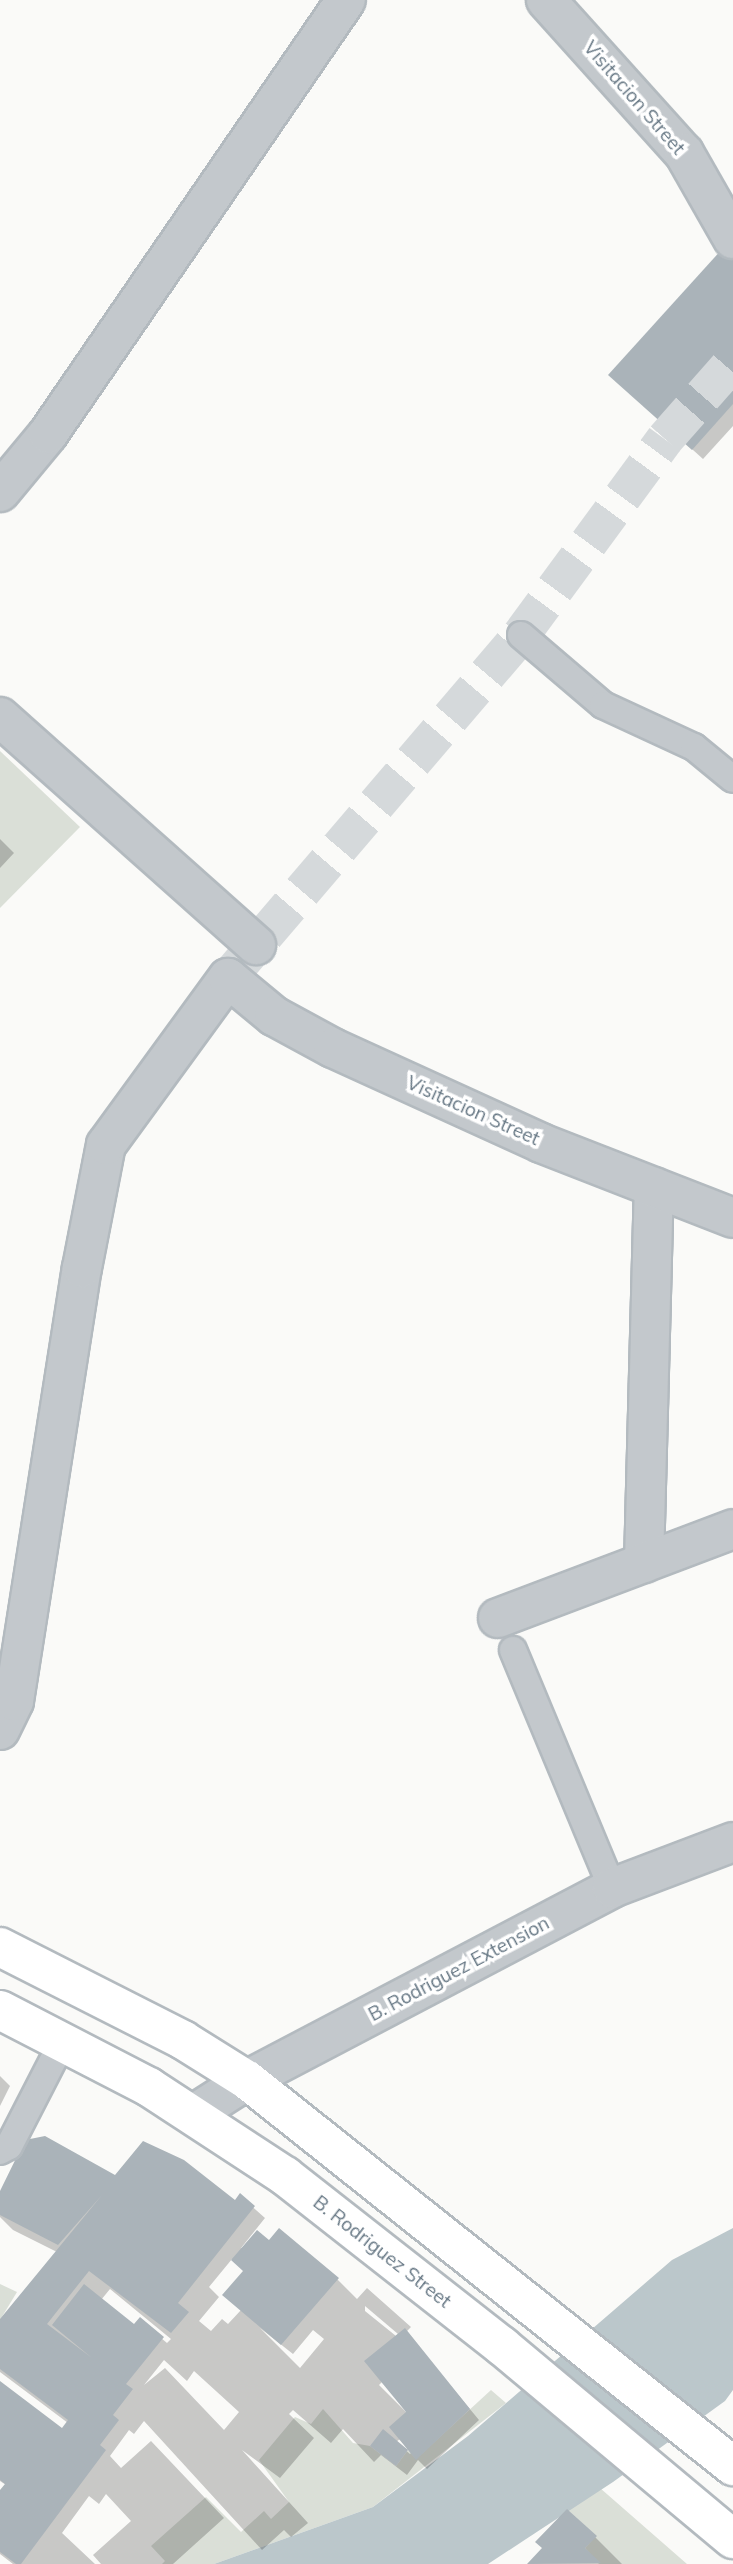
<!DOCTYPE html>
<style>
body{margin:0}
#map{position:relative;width:733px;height:2564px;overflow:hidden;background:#fafaf8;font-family:Mulish,sans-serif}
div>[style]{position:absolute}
.green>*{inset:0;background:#dadfd7}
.water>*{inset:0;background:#bbc7cb}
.shadow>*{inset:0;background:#0003}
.building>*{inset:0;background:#aab3b9}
.minor-tunnel>*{height:38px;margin-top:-19px;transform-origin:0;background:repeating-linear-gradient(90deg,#d5d9db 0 38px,transparent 0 57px)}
.roads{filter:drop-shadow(2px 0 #b3babf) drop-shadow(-2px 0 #b3babf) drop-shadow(0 2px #b3babf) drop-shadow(0 -2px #b3babf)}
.service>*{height:26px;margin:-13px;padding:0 13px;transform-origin:13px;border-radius:13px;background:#c3c8cc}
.minor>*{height:38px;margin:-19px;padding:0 19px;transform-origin:19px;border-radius:19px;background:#c3c8cc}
.secondary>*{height:38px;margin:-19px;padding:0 19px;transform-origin:19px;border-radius:19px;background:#fff}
span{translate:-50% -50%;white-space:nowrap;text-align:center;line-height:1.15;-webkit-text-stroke:7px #fff;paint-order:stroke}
.street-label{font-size:19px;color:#657683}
</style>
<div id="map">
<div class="green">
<div style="clip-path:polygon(0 751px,80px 827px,0 908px)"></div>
<div style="clip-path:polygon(0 2284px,17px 2292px,0 2320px)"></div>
<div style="clip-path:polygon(491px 2390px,506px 2403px,373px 2507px,214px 2564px,162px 2564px,165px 2561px,151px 2546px,206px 2497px,241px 2532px,264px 2511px,271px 2519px,289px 2502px,259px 2460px,295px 2417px,311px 2424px,323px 2409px,353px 2443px,370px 2446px,396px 2466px,408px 2450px,416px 2459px)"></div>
<div style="clip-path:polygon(600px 2488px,687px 2564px,599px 2564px,585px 2548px,596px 2536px,567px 2509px)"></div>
</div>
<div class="water">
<div style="clip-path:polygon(733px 2228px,733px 2390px,725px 2401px,613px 2482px,488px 2564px,214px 2564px,373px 2507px,468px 2436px,672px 2260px)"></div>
</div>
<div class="shadow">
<div style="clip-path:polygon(733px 240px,733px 426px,703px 459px,621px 385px)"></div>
<div style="clip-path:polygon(0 839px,14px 853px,0 868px)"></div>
<div style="clip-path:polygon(0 2076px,10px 2086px,0 2106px)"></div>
<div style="clip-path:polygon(evenodd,116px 2177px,235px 2202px,240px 2196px,265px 2218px,241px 2248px,269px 2242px,337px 2279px,357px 2299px,367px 2288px,411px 2327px,406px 2332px,479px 2420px,427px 2469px,418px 2460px,407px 2475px,381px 2455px,374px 2462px,343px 2429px,331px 2443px,293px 2410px,289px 2414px,314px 2438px,280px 2478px,242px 2450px,308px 2523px,291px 2537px,284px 2530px,262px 2550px,144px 2421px,134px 2434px,129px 2430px,110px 2456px,121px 2468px,151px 2441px,224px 2518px,173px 2564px,101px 2564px,93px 2555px,131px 2521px,106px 2494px,99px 2504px,89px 2496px,62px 2533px,95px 2564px,13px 2564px,0 2554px,0 2493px,6px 2485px,0 2481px,0 2383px,62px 2431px,68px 2423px,0 2372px,0 2322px,57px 2252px,13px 2230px,0 2217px,0 2195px,116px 2177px,232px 2259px,245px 2272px,241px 2310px,228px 2324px,222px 2319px,211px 2331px,199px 2321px,219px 2297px,209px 2287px,232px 2259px,116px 2177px,110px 2289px,171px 2339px,167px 2343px,140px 2320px,134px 2327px,101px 2300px,110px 2289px,116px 2177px,365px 2306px,398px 2334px,396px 2336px,365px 2311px,365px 2306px,116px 2177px,260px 2328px,293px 2354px,313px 2330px,324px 2339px,300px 2368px,260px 2328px,116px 2177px,164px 2360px,187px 2381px,194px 2371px,239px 2412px,224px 2430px,165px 2368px,144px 2385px,164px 2360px,116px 2177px,383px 2381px,414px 2420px,379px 2385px,383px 2381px,116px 2177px,400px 2439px,411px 2453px,410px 2454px,396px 2442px,400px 2439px)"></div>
<div style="clip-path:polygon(595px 2537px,622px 2564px,529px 2564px,544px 2548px)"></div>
</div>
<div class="building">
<div style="clip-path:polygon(733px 237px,733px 404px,692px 450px,608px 375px)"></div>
<div style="clip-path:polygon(45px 2136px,115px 2175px,143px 2141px,184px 2160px,235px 2200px,240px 2193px,255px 2206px,178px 2303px,189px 2312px,171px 2333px,89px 2271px,47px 2324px,92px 2358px,52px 2325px,84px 2284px,134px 2324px,140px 2317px,164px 2337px,126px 2384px,133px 2389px,113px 2415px,119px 2420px,100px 2445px,106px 2450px,21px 2564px,16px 2564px,0 2552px,0 2490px,5px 2484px,0 2480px,0 2381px,62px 2428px,68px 2420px,0 2369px,0 2319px,102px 2195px,58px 2245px,0 2215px,0 2191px,25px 2140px)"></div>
<div style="clip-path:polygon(279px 2228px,339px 2278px,281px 2345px,222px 2295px,243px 2271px,231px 2260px,257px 2230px,269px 2240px)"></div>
<div style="clip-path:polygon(405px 2328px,470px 2409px,416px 2460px,408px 2450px,396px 2466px,370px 2446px,383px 2429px,408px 2450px,389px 2427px,406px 2412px,364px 2361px)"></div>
<div style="clip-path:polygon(567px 2509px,597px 2536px,585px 2548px,601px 2563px,527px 2564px,542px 2548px,535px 2542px)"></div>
</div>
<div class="minor-tunnel">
<div style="left:228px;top:978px;width:451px;rotate:-49.5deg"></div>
<div style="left:521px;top:635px;width:243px;rotate:-53.7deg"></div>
<div style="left:665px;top:439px;width:103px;rotate:-48.6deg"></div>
</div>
<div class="roads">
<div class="service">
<div style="left:521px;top:635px;width:108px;rotate:40.5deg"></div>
<div style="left:603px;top:705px;width:100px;rotate:24.8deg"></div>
<div style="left:694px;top:747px;width:50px;rotate:39.4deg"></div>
<div style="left:513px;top:1650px;width:258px;rotate:67.4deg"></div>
<div style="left:0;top:2151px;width:10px;rotate:-29deg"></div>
<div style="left:9px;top:2146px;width:118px;rotate:-62.8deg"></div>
</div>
<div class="minor">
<div style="left:546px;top:0;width:206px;rotate:48deg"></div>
<div style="left:684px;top:153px;width:99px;rotate:60.3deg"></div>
<div style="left:0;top:492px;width:75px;rotate:-50.4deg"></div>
<div style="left:48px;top:434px;width:526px;rotate:-55.53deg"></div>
<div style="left:0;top:717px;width:343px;rotate:41.7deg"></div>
<div style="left:644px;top:1563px;width:376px;rotate:-88.5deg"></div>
<div style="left:498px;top:1618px;width:251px;rotate:-20.7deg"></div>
<div style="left:0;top:1730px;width:32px;rotate:-64deg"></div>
<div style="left:14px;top:1701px;width:438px;rotate:-81.1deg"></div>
<div style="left:82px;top:1268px;width:125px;rotate:-79deg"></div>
<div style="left:106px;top:1145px;width:207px;rotate:-53.9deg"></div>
<div style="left:228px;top:978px;width:60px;rotate:39.6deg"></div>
<div style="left:274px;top:1016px;width:67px;rotate:28.5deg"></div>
<div style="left:333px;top:1048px;width:229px;rotate:24.5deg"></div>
<div style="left:541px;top:1143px;width:206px;rotate:21.3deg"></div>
<div style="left:194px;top:2114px;width:63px;rotate:-32.7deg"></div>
<div style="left:247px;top:2080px;width:412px;rotate:-27.7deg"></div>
<div style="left:612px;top:1888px;width:129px;rotate:-20.8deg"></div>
</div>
<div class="secondary">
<div style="left:0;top:1947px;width:205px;rotate:26.9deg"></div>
<div style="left:183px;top:2040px;width:75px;rotate:32deg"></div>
<div style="left:247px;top:2080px;width:621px;rotate:38.46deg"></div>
<div style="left:0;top:2010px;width:168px;rotate:27.3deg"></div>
<div style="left:149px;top:2087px;width:163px;rotate:33.2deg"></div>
<div style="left:285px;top:2176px;width:276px;rotate:38.1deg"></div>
<div style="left:502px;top:2346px;width:301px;rotate:39.9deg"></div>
</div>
</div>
<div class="street-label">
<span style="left:634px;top:98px;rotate:49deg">Visitacion Street</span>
<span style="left:473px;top:1111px;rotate:24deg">Visitacion Street</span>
<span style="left:459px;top:1969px;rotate:-28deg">B. Rodriguez Extension</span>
<span style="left:382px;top:2252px;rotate:38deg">B. Rodriguez Street</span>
</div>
</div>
